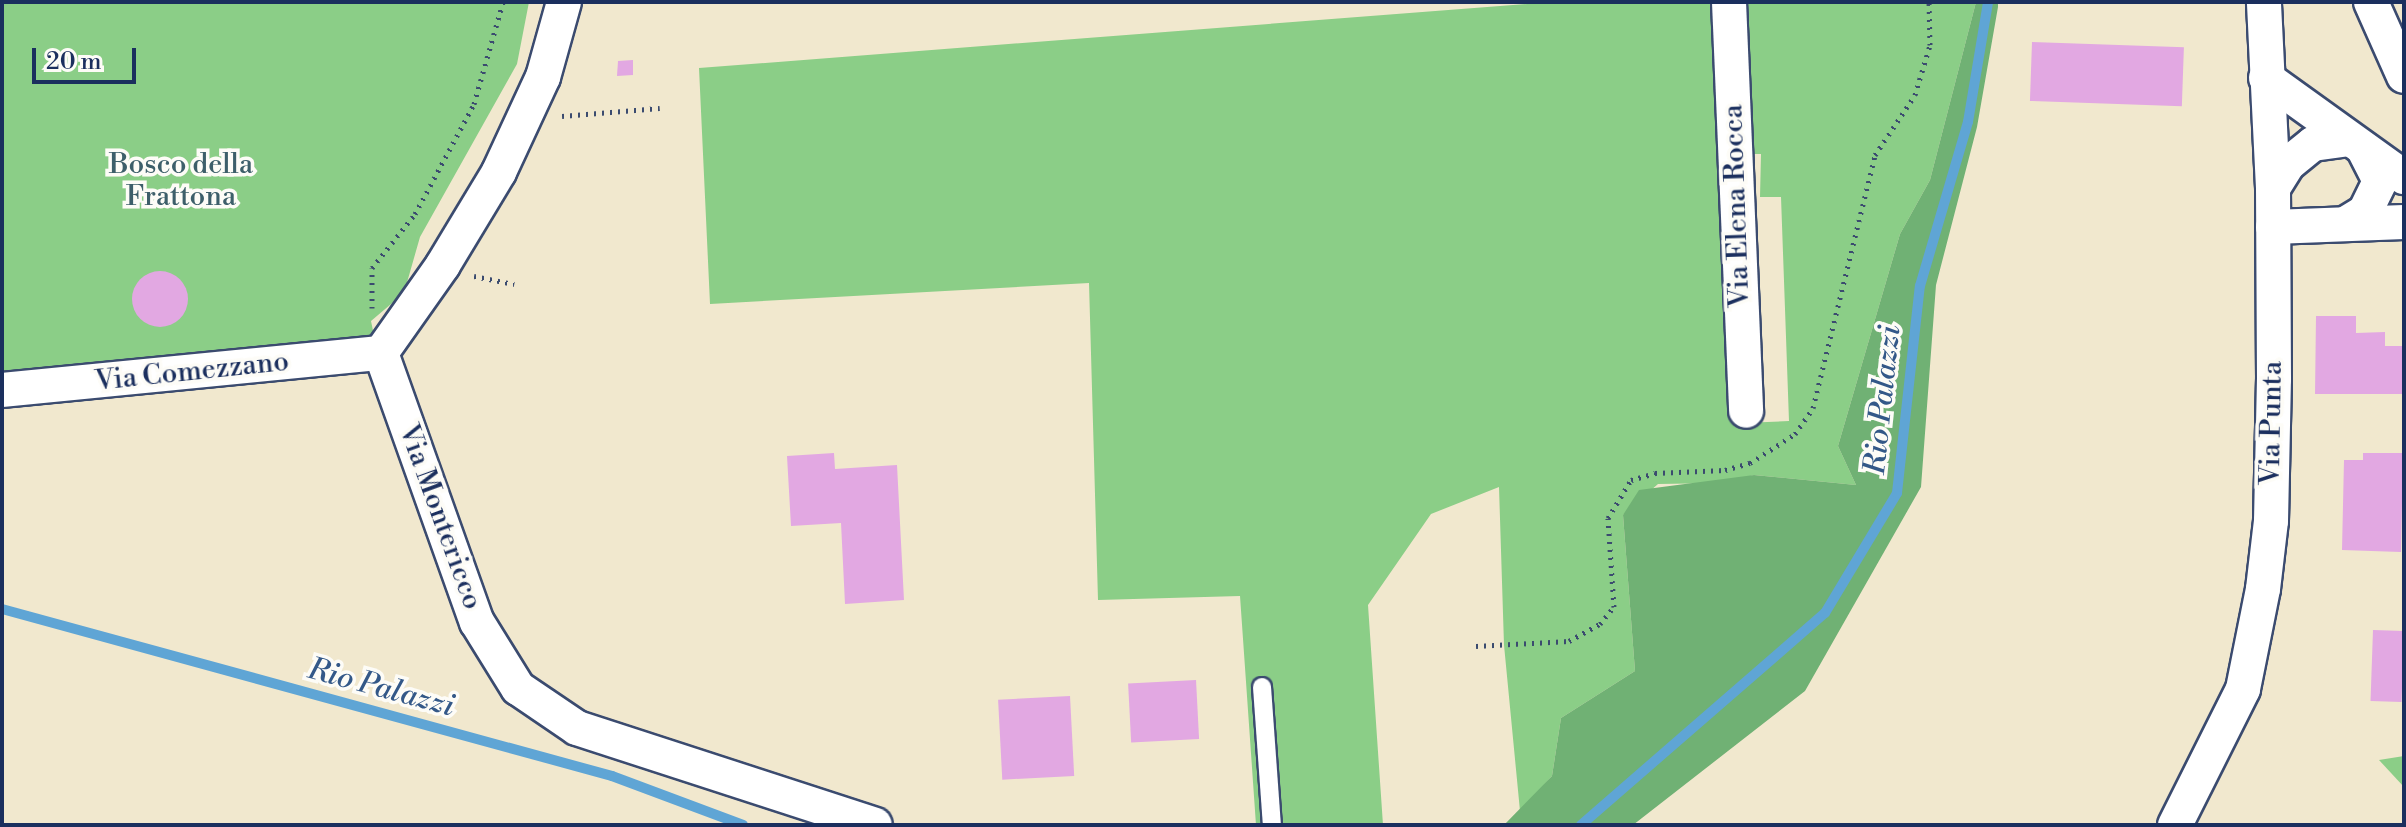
<!DOCTYPE html>
<style>
body{margin:0}
#map{position:relative;width:2406px;height:827px;overflow:hidden;background:#f1e8ce;font-family:"Libre Bodoni",serif}
div>[style]{position:absolute}
.green>*{inset:0;background:#8bce87}
.forest>*{inset:0;background:#70b174}
.stream>*{height:10px;margin:-5px;padding:0 5px;transform-origin:5px;border-radius:5px;background:#5fa5d5}
.building>*{inset:0;background:#e2a8e2;transform-origin:0 0}
.round{border-radius:50%}
.path>*{height:5px;margin-top:-2.5px;transform-origin:0;background:repeating-linear-gradient(90deg,#3b4b6f 0 2px,transparent 0 8px)}
.roads{filter:drop-shadow(2px 0 #3b4b6f) drop-shadow(-2px 0 #3b4b6f) drop-shadow(0 2px #3b4b6f) drop-shadow(0 -2px #3b4b6f)}
.lane>*{height:18px;margin:-9px;padding:0 9px;transform-origin:9px;border-radius:9px;background:#fff}
.street>*{height:34px;margin:-17px;padding:0 17px;transform-origin:17px;border-radius:17px;background:#fff}
span{translate:-50% -50%;white-space:nowrap;text-align:center;line-height:1.15;-webkit-text-stroke:7px #fdfcf7;paint-order:stroke}
.park-label{font-size:28px;color:#3d5f6a}
.street-label{font-size:28px;color:#1b2f5e}
.water-label{font-size:30px;color:#335888;font-style:italic}
.frame{position:absolute;inset:0;border:4px solid #1b2f5e;pointer-events:none}
.scale{position:absolute;left:32px;top:48px;width:104px;height:36px;box-sizing:border-box;border:4px solid #1b2f5e;border-top:0;padding-left:10px;font-size:24px;line-height:28px;white-space:nowrap;color:#1b2f5e;-webkit-text-stroke:6px #fdfcf7;paint-order:stroke}
</style>
<div id="map">
<div class="green">
<div style="clip-path:polygon(2px 2px,529px 2px,517px 64px,420px 237px,404px 293px,371px 321px,376px 345px,2px 378px)"></div>
<div style="clip-path:polygon(evenodd,1553px 2px,1976px 2px,1930px 180px,1900px 234px,1838px 446px,1856px 485px,1754px 475px,1725px 483px,1658px 484px,1623px 515px,1635px 671px,1561px 718px,1552px 776px,1520px 811px,1504px 645px,1499px 487px,1431px 514px,1368px 605px,1383px 825px,1256px 825px,1240px 596px,1098px 600px,1089px 283px,710px 304px,699px 68px,1553px 2px,1730px 154px,1761px 154px,1760px 197px,1781px 197px,1789px 421px,1742px 423px,1730px 154px)"></div>
<div style="clip-path:polygon(2404px 756px,2404px 787px,2379px 760px)"></div>
</div>
<div class="forest">
<div style="clip-path:polygon(1976px 2px,1998px 2px,1998px 7px,1977px 127px,1936px 285px,1921px 487px,1805px 691px,1633px 825px,1504px 825px,1552px 776px,1561px 718px,1635px 671px,1623px 515px,1639px 490px,1754px 475px,1856px 485px,1838px 446px,1900px 234px,1930px 180px)"></div>
</div>
<div class="stream">
<div style="left:2px;top:609px;width:632px;rotate:15.31deg"></div>
<div style="left:612px;top:776px;width:140px;rotate:20.5deg"></div>
<div style="left:1581px;top:825px;width:323px;rotate:-41deg"></div>
<div style="left:1825px;top:613px;width:140px;rotate:-59deg"></div>
<div style="left:1897px;top:493px;width:208px;rotate:-83.7deg"></div>
<div style="left:1920px;top:286px;width:171px;rotate:-73.7deg"></div>
<div style="left:1968px;top:122px;width:122px;rotate:-80.5deg"></div>
</div>
<div class="building">
<div style="left:2032px;top:42px;width:152px;height:59px;rotate:2deg"></div>
<div style="clip-path:polygon(633px 60px,633px 75px,617px 76px,618px 61px)"></div>
<div class="round" style="left:132px;top:271px;width:56px;height:56px"></div>
<div style="clip-path:polygon(2316px 316px,2356px 316px,2356px 333px,2385px 332px,2385px 346px,2404px 346px,2404px 394px,2315px 394px)"></div>
<div style="clip-path:polygon(834px 453px,835px 469px,897px 465px,904px 600px,845px 604px,841px 523px,791px 526px,787px 456px)"></div>
<div style="clip-path:polygon(2363px 453px,2403px 453px,2401px 552px,2342px 550px,2344px 460px,2363px 460px)"></div>
<div style="left:2373px;top:630px;width:31px;height:71px;rotate:2deg"></div>
<div style="left:1196px;top:680px;width:59px;height:68px;rotate:87deg"></div>
<div style="left:1070px;top:696px;width:80px;height:72px;rotate:87deg"></div>
</div>
<div class="path">
<div style="left:562px;top:116px;width:98px;rotate:-4.7deg"></div>
<div style="left:474px;top:276px;width:41px;rotate:11.3deg"></div>
<div style="left:372px;top:308px;width:40px;rotate:-90deg"></div>
<div style="left:372px;top:268px;width:69px;rotate:-51.5deg"></div>
<div style="left:415px;top:214px;width:125px;rotate:-61.8deg"></div>
<div style="left:474px;top:104px;width:106px;rotate:-74.1deg"></div>
<div style="left:1476px;top:646px;width:93px;rotate:-3.1deg"></div>
<div style="left:1569px;top:641px;width:35px;rotate:-29deg"></div>
<div style="left:1600px;top:624px;width:22px;rotate:-51deg"></div>
<div style="left:1614px;top:607px;width:89px;rotate:-93.9deg"></div>
<div style="left:1608px;top:518px;width:44px;rotate:-58.8deg"></div>
<div style="left:1631px;top:480px;width:25px;rotate:-16deg"></div>
<div style="left:1655px;top:473px;width:70px;rotate:-2.5deg"></div>
<div style="left:1725px;top:470px;width:26px;rotate:-16deg"></div>
<div style="left:1750px;top:463px;width:54px;rotate:-32.8deg"></div>
<div style="left:1795px;top:434px;width:32px;rotate:-55deg"></div>
<div style="left:1813px;top:408px;width:260px;rotate:-76.2deg"></div>
<div style="left:1875px;top:155px;width:72px;rotate:-56.3deg"></div>
<div style="left:1915px;top:95px;width:52px;rotate:-73.3deg"></div>
<div style="left:1930px;top:45px;width:43px;rotate:-91.3deg"></div>
</div>
<div class="roads">
<div class="lane">
<div style="left:1262px;top:687px;width:138px;rotate:85.9deg"></div>
</div>
<div class="street">
<div style="left:564px;top:2px;width:78px;rotate:105.6deg"></div>
<div style="left:543px;top:77px;width:105px;rotate:114.9deg"></div>
<div style="left:499px;top:172px;width:109px;rotate:121.1deg"></div>
<div style="left:443px;top:265px;width:108px;rotate:125.2deg"></div>
<div style="left:381px;top:353px;width:286px;rotate:70.4deg"></div>
<div style="left:477px;top:622px;width:78px;rotate:58.2deg"></div>
<div style="left:518px;top:688px;width:71px;rotate:34.1deg"></div>
<div style="left:577px;top:728px;width:313px;rotate:18deg"></div>
<div style="left:1729px;top:2px;width:409px;rotate:87.6deg"></div>
<div style="left:2371px;top:2px;width:81px;rotate:66deg"></div>
<div style="left:2266px;top:78px;width:170px;rotate:35.7deg"></div>
<div style="left:2273px;top:188px;width:28px;rotate:-58deg"></div>
<div style="left:2288px;top:164px;width:32px;rotate:-39deg"></div>
<div style="left:2313px;top:144px;width:35px;rotate:-8deg"></div>
<div style="left:2345px;top:224px;width:23px;rotate:-31deg"></div>
<div style="left:2365px;top:212px;width:34px;rotate:-64deg"></div>
<div style="left:2380px;top:181px;width:36px;rotate:-117deg"></div>
<div style="left:2273px;top:227px;width:131px;rotate:-2.2deg"></div>
<div style="left:2px;top:390px;width:381px;rotate:-5.6deg"></div>
<div style="left:2175px;top:825px;width:152px;rotate:-63.4deg"></div>
<div style="left:2243px;top:689px;width:102px;rotate:-78.7deg"></div>
<div style="left:2263px;top:589px;width:68px;rotate:-83.3deg"></div>
<div style="left:2271px;top:521px;width:142px;rotate:-88.8deg"></div>
<div style="left:2274px;top:379px;width:191px;rotate:-90.3deg"></div>
<div style="left:2273px;top:188px;width:186px;rotate:-92.8deg"></div>
</div>
</div>
<div class="park-label">
<span style="left:181px;top:181px">Bosco della<br>Frattona</span>
</div>
<div class="street-label">
<span style="left:1737px;top:206px;rotate:-92deg">Via Elena Rocca</span>
<span style="left:192px;top:372px;rotate:-6deg">Via Comezzano</span>
<span style="left:2272px;top:423px;rotate:-89deg">Via Punta</span>
<span style="left:440px;top:517px;rotate:70deg">Via Montericco</span>
</div>
<div class="water-label">
<span style="left:1883px;top:400px;rotate:-84deg">Rio Palazzi</span>
<span style="left:381px;top:688px;rotate:15deg">Rio Palazzi</span>
</div>
<div class="frame"></div>
<div class="scale">20 m</div>
</div>
